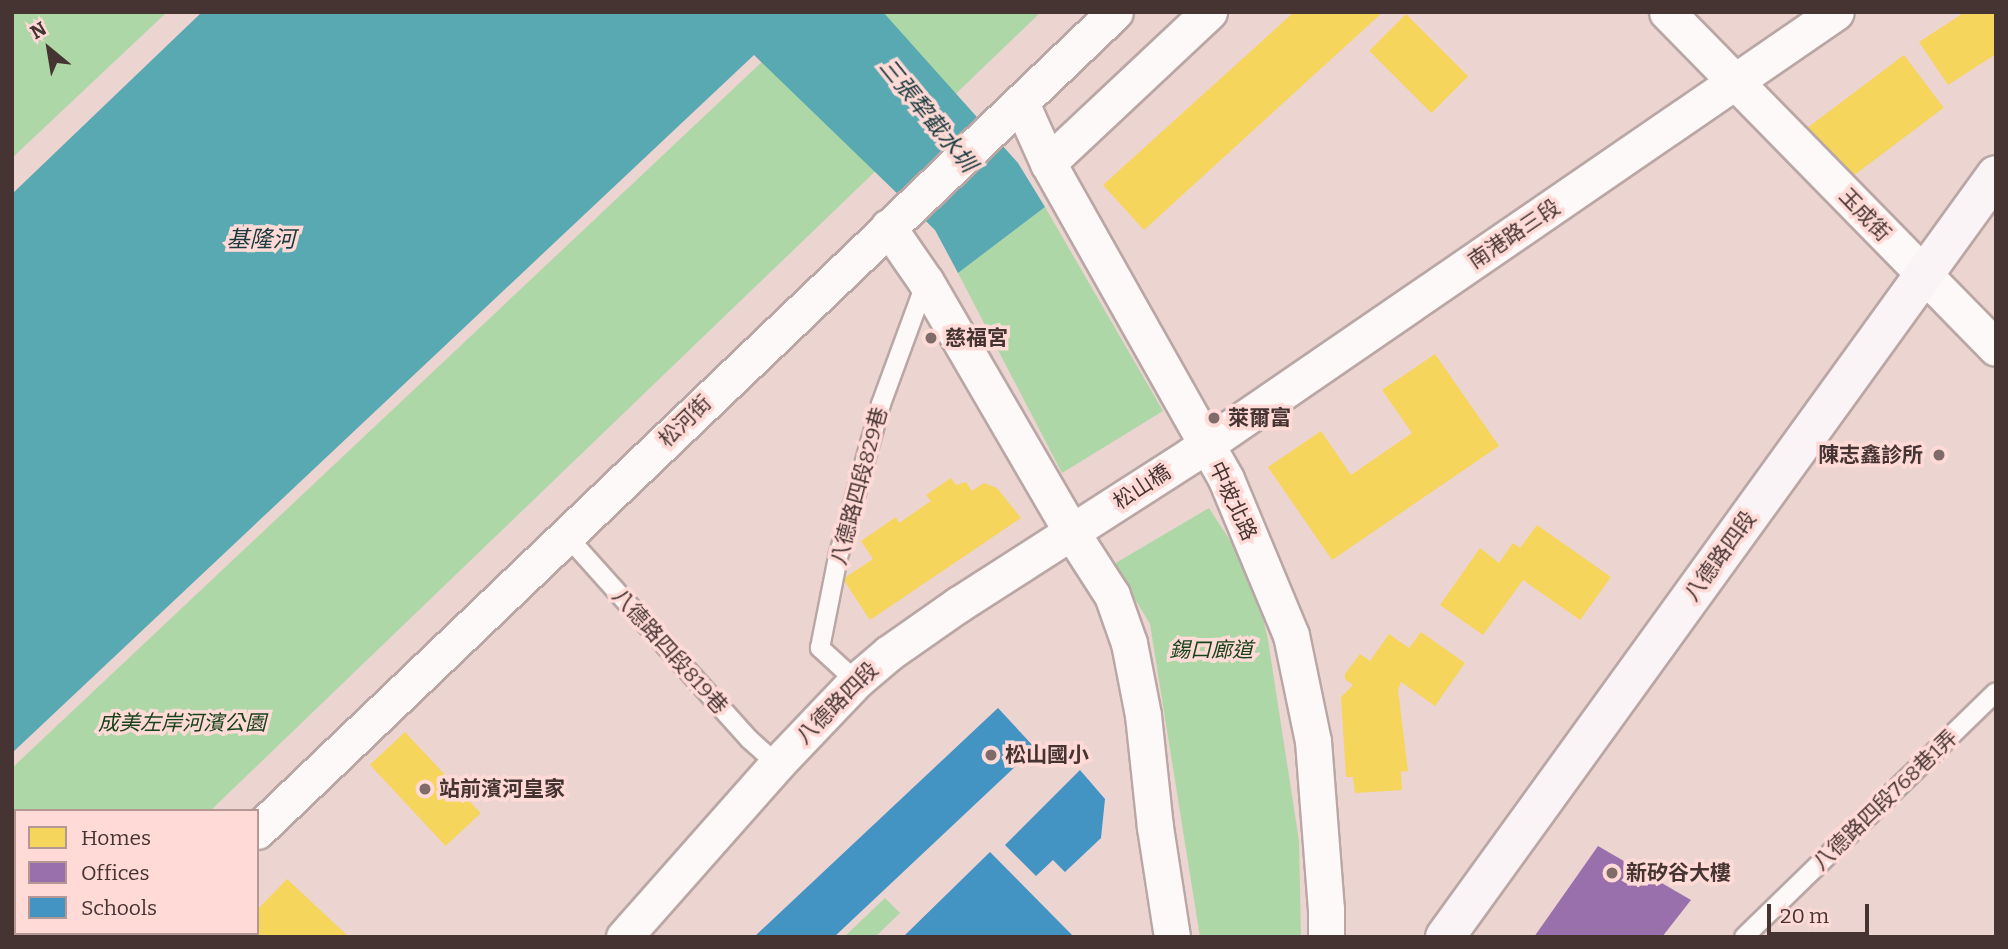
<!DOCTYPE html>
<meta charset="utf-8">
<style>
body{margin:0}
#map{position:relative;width:2008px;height:949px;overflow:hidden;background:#ecd4d1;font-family:Bitter,"Noto Sans TC",serif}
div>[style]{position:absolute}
.green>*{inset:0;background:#add7a6}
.water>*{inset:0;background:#59a9b2}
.homes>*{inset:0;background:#f6d55c;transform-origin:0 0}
.offices>*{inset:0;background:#9970ab}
.schools>*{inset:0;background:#4393c3}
.roads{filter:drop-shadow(2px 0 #baa7a5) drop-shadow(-2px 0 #baa7a5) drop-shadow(0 2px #baa7a5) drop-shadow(0 -2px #baa7a5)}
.lane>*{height:18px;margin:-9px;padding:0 9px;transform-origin:9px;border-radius:9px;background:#fcf9f8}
.street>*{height:35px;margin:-17.5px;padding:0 17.5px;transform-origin:17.5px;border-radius:17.5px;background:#fcf9f8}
.secondary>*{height:38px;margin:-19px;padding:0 19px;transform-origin:19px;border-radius:19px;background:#faf4f6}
.dots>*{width:19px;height:19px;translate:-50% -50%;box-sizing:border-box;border:4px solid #ffdad6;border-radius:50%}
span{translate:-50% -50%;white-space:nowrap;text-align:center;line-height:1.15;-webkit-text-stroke:7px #ffdad6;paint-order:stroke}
.street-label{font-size:21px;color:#453432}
.poi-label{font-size:21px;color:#453432;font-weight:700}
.left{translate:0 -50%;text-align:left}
.right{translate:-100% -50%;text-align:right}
.park-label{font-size:21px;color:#16421c;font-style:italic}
.water-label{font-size:23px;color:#193a3f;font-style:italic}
.frame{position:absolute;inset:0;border:14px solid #453432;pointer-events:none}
.legend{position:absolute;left:14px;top:809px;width:245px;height:126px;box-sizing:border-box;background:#ffdad6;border:2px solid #b59894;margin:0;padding:9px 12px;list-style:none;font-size:21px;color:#453432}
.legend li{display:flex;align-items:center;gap:14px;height:35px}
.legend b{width:35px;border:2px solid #b59894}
.north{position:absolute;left:14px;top:14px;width:70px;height:70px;-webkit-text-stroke:5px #ffdad6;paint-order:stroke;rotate:330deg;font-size:19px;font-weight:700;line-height:28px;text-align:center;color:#453432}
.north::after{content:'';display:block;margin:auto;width:24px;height:32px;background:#453432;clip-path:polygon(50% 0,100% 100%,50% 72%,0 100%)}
.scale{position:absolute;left:1767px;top:904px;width:102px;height:32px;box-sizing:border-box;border:4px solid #453432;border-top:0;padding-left:9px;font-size:21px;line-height:24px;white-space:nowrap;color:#453432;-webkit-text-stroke:5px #ffdad6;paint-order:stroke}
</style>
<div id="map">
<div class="green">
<div style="clip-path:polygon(12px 12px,167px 12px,12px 158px)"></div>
<div style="clip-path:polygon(815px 12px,1041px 12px,210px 811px,16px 811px,16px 933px,82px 933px,78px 937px,12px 937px,12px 768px)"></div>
<div style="clip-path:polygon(1045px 207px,1163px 411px,1062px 473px,958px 273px)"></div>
<div style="clip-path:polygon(1209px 508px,1253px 576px,1268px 640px,1299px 841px,1301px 937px,1200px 937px,1150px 624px,1114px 564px)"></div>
<div style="clip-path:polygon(885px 898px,900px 913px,875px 937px,844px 937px)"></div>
</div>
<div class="water">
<div style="clip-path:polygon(202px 12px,883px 12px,1018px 163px,1045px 207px,958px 273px,935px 230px,754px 55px,12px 753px,12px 194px)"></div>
</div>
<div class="homes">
<div style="clip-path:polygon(1294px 12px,1383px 12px,1144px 230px,1103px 185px)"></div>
<div style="clip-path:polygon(1965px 12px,1996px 12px,1996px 54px,1948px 85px,1919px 42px)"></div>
<div style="left:1406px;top:14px;width:88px;height:52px;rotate:45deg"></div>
<div style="left:1904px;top:55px;width:66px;height:126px;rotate:53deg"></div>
<div style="clip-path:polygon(1435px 354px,1499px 446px,1332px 560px,1268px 467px,1321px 431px,1351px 475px,1412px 433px,1382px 390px)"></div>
<div style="clip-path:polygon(951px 478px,956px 485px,966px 482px,972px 491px,984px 483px,997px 488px,1021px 518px,870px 620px,843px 579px,873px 559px,861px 541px,896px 517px,899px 523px,931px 501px,926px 495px)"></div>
<div style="clip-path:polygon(1537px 525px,1611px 577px,1580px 620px,1523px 580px,1483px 635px,1440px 605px,1480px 548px,1499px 563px,1513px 543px,1520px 548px)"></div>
<div style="clip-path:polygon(1421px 632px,1465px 663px,1435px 706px,1401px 682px,1398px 690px,1408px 771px,1401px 772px,1402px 790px,1355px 793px,1353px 777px,1346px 777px,1341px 697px,1353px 685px,1345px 679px,1345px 674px,1360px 654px,1370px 661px,1389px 634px,1409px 648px)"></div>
<div style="left:405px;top:732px;width:111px;height:48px;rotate:47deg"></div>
<div style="clip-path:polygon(287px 879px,349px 937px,232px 937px,236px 933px,257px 933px,257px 910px)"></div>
</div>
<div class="offices">
<div style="clip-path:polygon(1598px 846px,1691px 900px,1662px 937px,1534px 937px)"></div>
</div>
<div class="schools">
<div style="clip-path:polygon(998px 708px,1035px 748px,834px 937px,754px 937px)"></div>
<div style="clip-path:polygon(1080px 770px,1105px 799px,1101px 838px,1065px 872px,1053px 860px,1036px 876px,1005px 845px)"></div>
<div style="clip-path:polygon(990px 852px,1074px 937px,903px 937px)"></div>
</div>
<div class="roads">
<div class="lane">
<div style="left:566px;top:535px;width:274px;rotate:48.1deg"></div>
<div style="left:749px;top:739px;width:38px;rotate:42deg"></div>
<div style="left:856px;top:681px;width:49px;rotate:-137.5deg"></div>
<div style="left:820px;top:648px;width:93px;rotate:-78.8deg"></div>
<div style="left:838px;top:557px;width:159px;rotate:-74.3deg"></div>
<div style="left:881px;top:404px;width:130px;rotate:-69.8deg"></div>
<div style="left:1744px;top:937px;width:351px;rotate:-44.2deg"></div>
</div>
<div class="street">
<div style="left:1667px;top:12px;width:470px;rotate:45.6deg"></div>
<div style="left:1021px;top:103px;width:66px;rotate:65.8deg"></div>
<div style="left:1048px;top:163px;width:363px;rotate:60.6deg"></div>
<div style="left:1226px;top:479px;width:169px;rotate:67.4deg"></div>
<div style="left:1291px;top:635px;width:108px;rotate:78.3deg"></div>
<div style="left:1313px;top:741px;width:169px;rotate:85.6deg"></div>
<div style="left:1326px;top:909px;width:28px;rotate:90deg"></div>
<div style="left:1048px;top:163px;width:221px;rotate:-43.2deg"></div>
<div style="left:888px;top:227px;width:67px;rotate:55.4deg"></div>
<div style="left:926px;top:282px;width:290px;rotate:59.8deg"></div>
<div style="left:1072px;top:533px;width:74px;rotate:57.2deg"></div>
<div style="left:1112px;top:595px;width:51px;rotate:70.5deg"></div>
<div style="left:1129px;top:643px;width:73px;rotate:79deg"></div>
<div style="left:1143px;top:715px;width:113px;rotate:83.9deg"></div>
<div style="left:1155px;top:827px;width:111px;rotate:81.2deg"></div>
<div style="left:257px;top:831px;width:1186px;rotate:-43.67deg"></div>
<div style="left:148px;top:937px;width:5px;rotate:-53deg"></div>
<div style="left:624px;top:937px;width:231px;rotate:-48.5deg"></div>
<div style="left:777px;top:764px;width:115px;rotate:-46.4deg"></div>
<div style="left:856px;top:681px;width:43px;rotate:-40.3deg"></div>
<div style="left:889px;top:653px;width:85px;rotate:-35deg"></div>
<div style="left:959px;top:604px;width:276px;rotate:-32.7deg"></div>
<div style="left:1191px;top:455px;width:782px;rotate:-34.48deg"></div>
</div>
<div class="secondary">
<div style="left:1445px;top:937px;width:940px;rotate:-54.13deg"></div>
</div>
</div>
<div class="dots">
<div style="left:931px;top:338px;background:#7f6c6a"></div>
<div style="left:1214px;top:418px;background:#7f6c6a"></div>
<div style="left:1939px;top:455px;background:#7f6c6a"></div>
<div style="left:991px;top:755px;background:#7f6c6a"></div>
<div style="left:425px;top:789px;background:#7f6c6a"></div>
<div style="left:1612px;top:873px;background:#7f6c6a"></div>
</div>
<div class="street-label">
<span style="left:1865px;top:215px;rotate:46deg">玉成街</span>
<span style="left:1514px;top:234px;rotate:-34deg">南港路三段</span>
<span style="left:685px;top:421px;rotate:-44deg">松河街</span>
<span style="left:859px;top:486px;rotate:-75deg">八德路四段829巷</span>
<span style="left:1142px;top:487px;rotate:-33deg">松山橋</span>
<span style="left:1233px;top:501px;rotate:65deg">中坡北路</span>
<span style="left:1720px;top:556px;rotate:-54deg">八德路四段</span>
<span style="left:670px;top:651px;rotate:48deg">八德路四段819巷</span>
<span style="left:837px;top:703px;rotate:-45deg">八德路四段</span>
<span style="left:1885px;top:800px;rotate:-44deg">八德路四段768巷1弄</span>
</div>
<div class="poi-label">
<span class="left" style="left:945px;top:338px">慈福宮</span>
<span class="left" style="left:1228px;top:418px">萊爾富</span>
<span class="right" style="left:1923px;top:455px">陳志鑫診所</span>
<span class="left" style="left:1005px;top:755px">松山國小</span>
<span class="left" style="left:439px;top:789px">站前濱河皇家</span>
<span class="left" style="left:1626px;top:873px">新矽谷大樓</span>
</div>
<div class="park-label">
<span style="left:1211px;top:650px">錫口廊道</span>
<span style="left:182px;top:723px">成美左岸河濱公園</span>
</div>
<div class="water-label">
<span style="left:928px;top:115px;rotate:51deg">三張犂截水圳</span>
<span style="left:261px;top:239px">基隆河</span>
</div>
<div class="frame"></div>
<ul class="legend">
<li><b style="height:19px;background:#f6d55c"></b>Homes</li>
<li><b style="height:19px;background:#9970ab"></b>Offices</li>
<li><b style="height:19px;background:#4393c3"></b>Schools</li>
</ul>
<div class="north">N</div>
<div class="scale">20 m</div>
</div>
